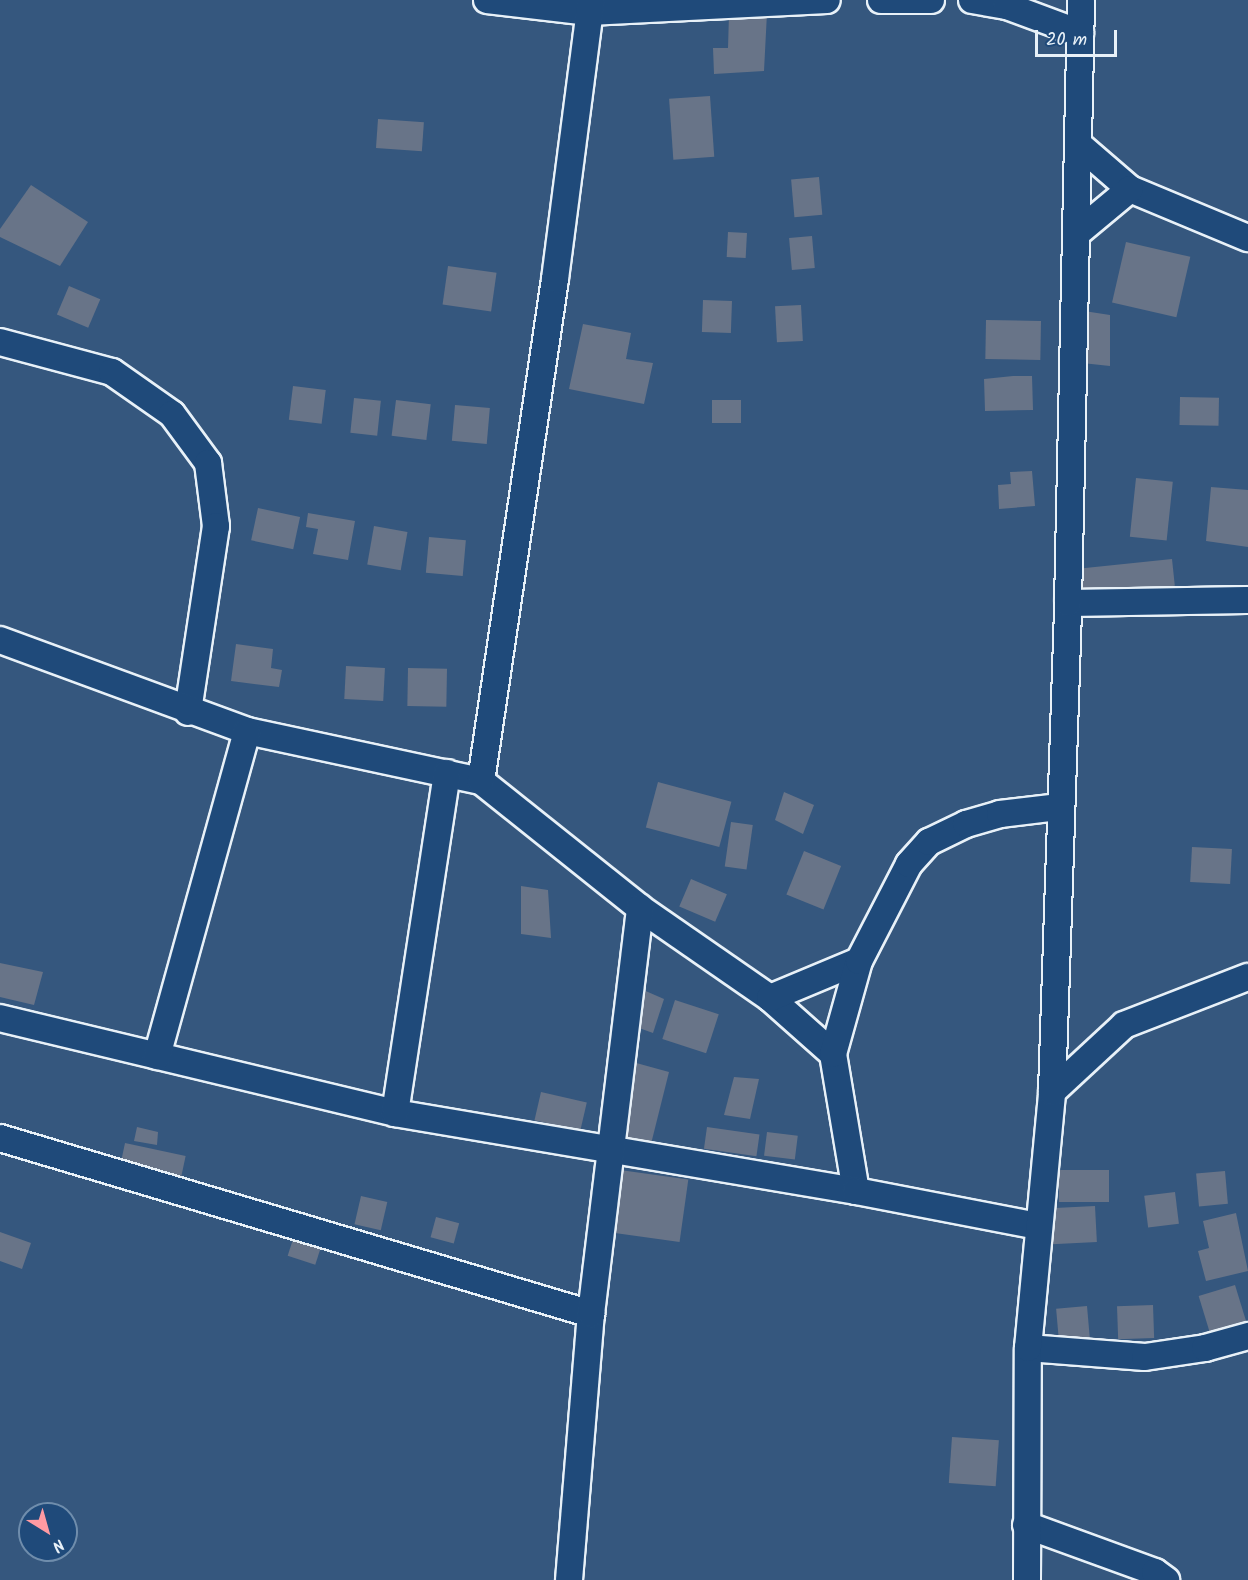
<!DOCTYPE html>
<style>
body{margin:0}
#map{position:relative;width:1248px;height:1580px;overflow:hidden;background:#35577e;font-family:Kalam,sans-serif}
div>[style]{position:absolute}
.building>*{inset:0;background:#687488;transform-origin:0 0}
.roads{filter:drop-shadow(2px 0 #e8f1f8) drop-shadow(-2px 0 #e8f1f8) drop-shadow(0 2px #e8f1f8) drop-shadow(0 -2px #e8f1f8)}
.minor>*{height:26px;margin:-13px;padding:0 13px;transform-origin:13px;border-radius:13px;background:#1f4a7a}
span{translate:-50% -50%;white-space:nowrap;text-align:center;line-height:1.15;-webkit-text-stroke:6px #1f4a7a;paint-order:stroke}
.north{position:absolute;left:18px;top:1502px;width:60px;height:60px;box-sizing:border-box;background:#1f4a7a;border:2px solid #6f8dac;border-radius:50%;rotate:143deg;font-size:16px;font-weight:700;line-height:24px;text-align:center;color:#e8f1f8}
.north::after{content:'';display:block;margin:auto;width:21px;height:27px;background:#ff9aa2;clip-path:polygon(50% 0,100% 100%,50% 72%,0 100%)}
.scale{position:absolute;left:1035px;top:30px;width:82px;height:27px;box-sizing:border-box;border:3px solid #e8f1f8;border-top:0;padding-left:8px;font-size:18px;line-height:21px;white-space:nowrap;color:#e8f1f8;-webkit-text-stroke:4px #1f4a7a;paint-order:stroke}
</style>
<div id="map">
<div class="building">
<div style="clip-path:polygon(767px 13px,764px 71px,714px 74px,713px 48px,728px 48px,729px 14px)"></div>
<div style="left:710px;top:96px;width:61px;height:41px;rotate:86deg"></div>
<div style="left:378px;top:119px;width:46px;height:29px;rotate:4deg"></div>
<div style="left:819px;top:177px;width:38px;height:28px;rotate:85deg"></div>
<div style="clip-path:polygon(31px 185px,88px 222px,60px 266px,0 237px,0 229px)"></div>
<div style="left:728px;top:232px;width:19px;height:25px;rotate:3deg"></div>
<div style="left:812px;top:236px;width:32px;height:23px;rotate:85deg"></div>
<div style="left:1126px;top:242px;width:66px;height:62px;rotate:13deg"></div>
<div style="left:448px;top:266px;width:49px;height:39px;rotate:8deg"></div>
<div style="left:69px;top:286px;width:34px;height:31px;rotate:23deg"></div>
<div style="left:703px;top:300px;width:29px;height:32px;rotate:2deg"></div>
<div style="left:801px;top:305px;width:36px;height:26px;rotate:87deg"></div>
<div style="clip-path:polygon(1084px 311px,1110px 315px,1110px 366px,1082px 363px)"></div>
<div style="left:986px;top:320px;width:55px;height:39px;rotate:1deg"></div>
<div style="clip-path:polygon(583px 324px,631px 333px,626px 359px,653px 363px,644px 404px,569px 389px)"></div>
<div style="clip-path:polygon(1013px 376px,1032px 376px,1033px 410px,985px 411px,984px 379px)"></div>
<div style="left:293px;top:386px;width:33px;height:34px;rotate:7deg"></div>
<div style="left:1180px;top:397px;width:39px;height:28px;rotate:1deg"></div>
<div style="left:354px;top:398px;width:27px;height:35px;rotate:6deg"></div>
<div style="left:396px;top:400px;width:35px;height:36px;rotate:7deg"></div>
<div style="left:712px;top:400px;width:29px;height:23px"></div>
<div style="left:455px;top:405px;width:35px;height:36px;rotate:5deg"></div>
<div style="clip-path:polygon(1032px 471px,1035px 506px,999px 509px,998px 485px,1011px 484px,1010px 472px)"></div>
<div style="left:1136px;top:478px;width:37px;height:59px;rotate:6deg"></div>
<div style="clip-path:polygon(1211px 487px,1248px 490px,1248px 547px,1206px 541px)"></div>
<div style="left:258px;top:508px;width:43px;height:33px;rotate:12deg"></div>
<div style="clip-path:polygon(308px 513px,355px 521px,348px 560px,313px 554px,318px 529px,306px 527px)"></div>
<div style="left:374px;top:526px;width:34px;height:39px;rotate:10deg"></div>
<div style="left:429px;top:537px;width:37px;height:36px;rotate:5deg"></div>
<div style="left:1172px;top:559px;width:27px;height:92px;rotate:84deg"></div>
<div style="clip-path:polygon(236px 644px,273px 649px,271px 668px,282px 670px,279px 687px,231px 681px)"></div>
<div style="left:346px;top:666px;width:39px;height:33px;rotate:3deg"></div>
<div style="left:408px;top:668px;width:39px;height:38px;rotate:1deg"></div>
<div style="left:658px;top:782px;width:76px;height:47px;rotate:15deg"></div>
<div style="clip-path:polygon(784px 792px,814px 805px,803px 834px,775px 820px)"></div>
<div style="left:731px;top:822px;width:22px;height:45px;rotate:8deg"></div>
<div style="left:1192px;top:847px;width:40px;height:35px;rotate:3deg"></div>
<div style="left:804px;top:851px;width:40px;height:47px;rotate:22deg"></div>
<div style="left:691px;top:879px;width:39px;height:30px;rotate:23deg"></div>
<div style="clip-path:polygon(521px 886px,548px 890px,551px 938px,521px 934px)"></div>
<div style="clip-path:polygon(0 963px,43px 972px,34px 1005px,0 997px)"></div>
<div style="clip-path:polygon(625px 982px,664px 999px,653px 1033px,614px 1019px)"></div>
<div style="left:675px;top:1000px;width:46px;height:41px;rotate:18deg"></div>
<div style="clip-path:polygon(629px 1061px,669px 1072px,651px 1144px,620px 1137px)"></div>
<div style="clip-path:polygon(734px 1077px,759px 1079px,750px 1119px,724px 1115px)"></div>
<div style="left:541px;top:1092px;width:47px;height:29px;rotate:13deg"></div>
<div style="clip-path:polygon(137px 1127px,158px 1132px,157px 1145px,134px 1141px)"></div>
<div style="left:707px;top:1127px;width:53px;height:22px;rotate:8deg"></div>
<div style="left:767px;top:1132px;width:31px;height:24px;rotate:7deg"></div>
<div style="left:125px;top:1143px;width:62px;height:22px;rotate:12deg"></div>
<div style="left:620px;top:1170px;width:69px;height:63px;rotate:8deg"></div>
<div style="left:1059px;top:1170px;width:50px;height:32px"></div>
<div style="left:1225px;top:1171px;width:33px;height:29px;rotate:85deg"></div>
<div style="left:1175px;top:1192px;width:32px;height:31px;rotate:83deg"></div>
<div style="left:361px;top:1196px;width:27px;height:29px;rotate:13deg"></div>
<div style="left:1095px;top:1206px;width:36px;height:50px;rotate:87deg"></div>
<div style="clip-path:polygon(1236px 1213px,1248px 1271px,1206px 1281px,1198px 1251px,1209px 1248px,1203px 1221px)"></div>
<div style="left:436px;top:1217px;width:24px;height:21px;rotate:15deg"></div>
<div style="left:296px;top:1230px;width:29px;height:27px;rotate:18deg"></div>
<div style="clip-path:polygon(0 1232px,31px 1243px,22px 1269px,0 1261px)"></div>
<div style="left:1235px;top:1285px;width:38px;height:38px;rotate:73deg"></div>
<div style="left:1153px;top:1305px;width:33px;height:36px;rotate:88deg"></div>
<div style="left:1087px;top:1306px;width:36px;height:31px;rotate:85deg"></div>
<div style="left:952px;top:1437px;width:47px;height:46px;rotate:4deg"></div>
</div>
<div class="roads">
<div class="minor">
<div style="left:487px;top:0;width:103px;rotate:6.7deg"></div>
<div style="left:589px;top:12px;width:238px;rotate:-2.9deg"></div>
<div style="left:881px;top:0;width:50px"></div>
<div style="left:972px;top:0;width:36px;rotate:10deg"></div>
<div style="left:1007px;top:6px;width:78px;rotate:20.3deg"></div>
<div style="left:1078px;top:144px;width:69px;rotate:40.9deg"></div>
<div style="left:1130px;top:189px;width:128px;rotate:22.6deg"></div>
<div style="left:1076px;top:234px;width:70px;rotate:-39.8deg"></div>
<div style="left:0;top:342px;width:116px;rotate:15deg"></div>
<div style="left:112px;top:372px;width:73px;rotate:35deg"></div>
<div style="left:172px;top:414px;width:61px;rotate:53.7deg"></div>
<div style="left:208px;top:463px;width:64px;rotate:82.8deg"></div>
<div style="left:216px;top:526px;width:188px;rotate:98.6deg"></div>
<div style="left:1068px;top:603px;width:180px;rotate:-1deg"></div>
<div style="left:0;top:640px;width:263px;rotate:20.2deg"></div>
<div style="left:247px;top:731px;width:239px;rotate:12.1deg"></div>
<div style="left:481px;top:781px;width:203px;rotate:38.6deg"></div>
<div style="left:640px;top:908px;width:158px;rotate:34.7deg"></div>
<div style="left:770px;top:998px;width:84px;rotate:41.6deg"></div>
<div style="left:833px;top:1054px;width:139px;rotate:80.5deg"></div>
<div style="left:481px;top:781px;width:507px;rotate:-81.61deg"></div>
<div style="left:555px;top:279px;width:281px;rotate:-82.6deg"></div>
<div style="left:770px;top:998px;width:96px;rotate:-22.6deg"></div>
<div style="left:0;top:1018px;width:406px;rotate:13.5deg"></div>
<div style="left:395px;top:1113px;width:468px;rotate:9.6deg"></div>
<div style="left:856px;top:1191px;width:184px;rotate:10.9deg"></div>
<div style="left:833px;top:1054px;width:97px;rotate:-74.4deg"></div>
<div style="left:859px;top:961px;width:109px;rotate:-62.7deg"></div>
<div style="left:909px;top:864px;width:30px;rotate:-48deg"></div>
<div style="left:929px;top:842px;width:41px;rotate:-25.9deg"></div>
<div style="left:966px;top:824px;width:35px;rotate:-16deg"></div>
<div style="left:1000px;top:814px;width:58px;rotate:-6.9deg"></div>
<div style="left:157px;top:1056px;width:337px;rotate:-74.5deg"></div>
<div style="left:1052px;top:1092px;width:98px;rotate:-42.9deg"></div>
<div style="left:1124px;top:1025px;width:133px;rotate:-21.2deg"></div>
<div style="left:395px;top:1113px;width:344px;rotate:-81.3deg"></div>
<div style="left:0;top:1138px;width:617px;rotate:16.58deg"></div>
<div style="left:1028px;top:1348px;width:117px;rotate:4.4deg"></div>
<div style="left:1145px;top:1357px;width:61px;rotate:-8.5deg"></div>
<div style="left:1205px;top:1348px;width:45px;rotate:-15.6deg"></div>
<div style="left:1026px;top:1525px;width:137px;rotate:20deg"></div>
<div style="left:1155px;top:1572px;width:14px;rotate:36deg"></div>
<div style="left:569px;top:1580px;width:267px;rotate:-85.3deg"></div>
<div style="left:591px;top:1314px;width:409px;rotate:-83.1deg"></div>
<div style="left:1027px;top:1580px;width:232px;rotate:-89.8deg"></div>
<div style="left:1028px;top:1348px;width:257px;rotate:-84.6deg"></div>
<div style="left:1052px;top:1092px;width:489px;rotate:-88.1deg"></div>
<div style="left:1068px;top:603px;width:603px;rotate:-88.76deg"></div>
</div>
</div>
<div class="north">N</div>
<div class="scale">20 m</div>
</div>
